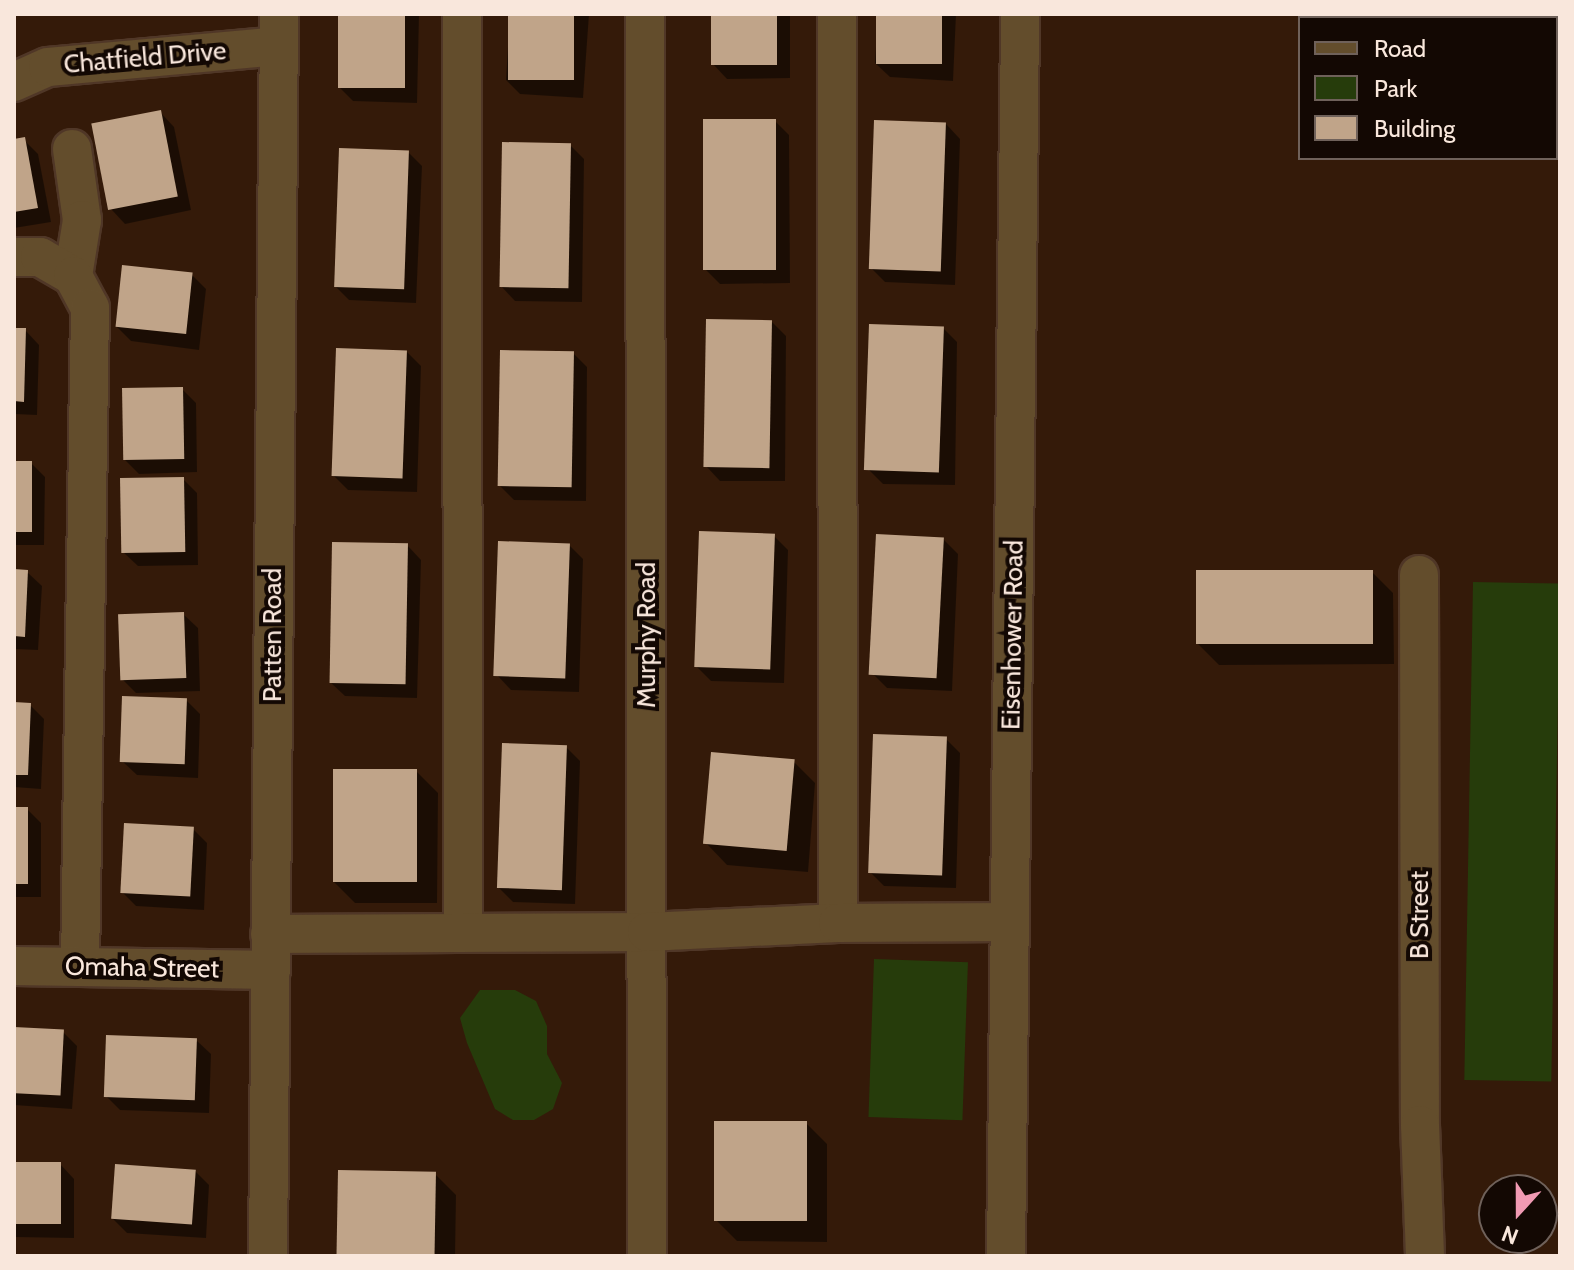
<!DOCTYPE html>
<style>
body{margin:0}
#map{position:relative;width:1574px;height:1270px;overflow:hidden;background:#341a09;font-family:Cabin,sans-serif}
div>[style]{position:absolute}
.green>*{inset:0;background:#263c0b;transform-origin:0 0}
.shadow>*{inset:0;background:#0007}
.building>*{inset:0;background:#c0a489;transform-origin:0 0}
.roads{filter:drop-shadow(2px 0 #503727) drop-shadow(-2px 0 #503727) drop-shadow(0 2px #503727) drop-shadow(0 -2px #503727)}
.minor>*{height:38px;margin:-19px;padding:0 19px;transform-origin:19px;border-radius:19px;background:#634d2c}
span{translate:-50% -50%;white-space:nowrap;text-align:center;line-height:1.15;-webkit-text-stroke:8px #130803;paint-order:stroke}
.street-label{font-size:26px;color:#f9e7dc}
.frame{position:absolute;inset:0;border:16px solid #f9e7dc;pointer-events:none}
.legend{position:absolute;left:1298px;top:16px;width:260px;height:144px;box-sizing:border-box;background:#130803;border:2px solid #6f615a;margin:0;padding:10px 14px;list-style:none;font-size:24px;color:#f9e7dc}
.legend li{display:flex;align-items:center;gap:16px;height:40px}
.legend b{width:40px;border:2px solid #6f615a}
.north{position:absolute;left:1478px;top:1174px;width:80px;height:80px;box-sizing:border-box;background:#130803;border:2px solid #6f615a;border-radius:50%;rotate:201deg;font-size:22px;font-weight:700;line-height:32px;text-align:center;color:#f9e7dc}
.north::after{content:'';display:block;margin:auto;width:28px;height:36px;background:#f19ab3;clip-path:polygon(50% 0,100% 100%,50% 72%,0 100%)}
</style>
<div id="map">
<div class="green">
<div style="left:1473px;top:582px;width:87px;height:498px;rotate:1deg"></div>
<div style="left:874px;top:959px;width:94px;height:158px;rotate:2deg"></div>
<div style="clip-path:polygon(480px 990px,515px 990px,536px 1001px,547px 1026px,547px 1054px,562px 1083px,553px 1109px,534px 1120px,513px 1120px,495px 1109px,467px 1043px,460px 1018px)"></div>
</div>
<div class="shadow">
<div style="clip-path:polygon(340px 14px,419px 14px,417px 103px,353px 101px,339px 87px)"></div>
<div style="clip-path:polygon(510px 14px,589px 14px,583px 98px,520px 94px,506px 80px)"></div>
<div style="clip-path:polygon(713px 14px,790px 14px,790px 78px,727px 79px,713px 64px)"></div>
<div style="clip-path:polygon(878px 14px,956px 14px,953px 81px,890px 77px,875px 63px)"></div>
<div style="clip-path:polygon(160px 112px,174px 127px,191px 210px,125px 224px,111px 209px)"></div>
<div style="clip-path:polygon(775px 121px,789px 135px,790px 283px,720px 284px,706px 270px)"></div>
<div style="clip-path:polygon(946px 124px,960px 139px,955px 285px,885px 282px,871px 268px)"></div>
<div style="clip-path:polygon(24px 140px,38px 154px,51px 222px,14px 228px,14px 141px)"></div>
<div style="clip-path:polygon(570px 145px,584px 159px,582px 302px,515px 301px,501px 286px)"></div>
<div style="clip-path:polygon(408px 152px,422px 166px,416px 303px,349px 300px,335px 286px)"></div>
<div style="clip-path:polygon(192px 275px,206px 289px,199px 350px,131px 341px,117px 327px)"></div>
<div style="clip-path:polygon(772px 322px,786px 336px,785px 481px,720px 481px,706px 466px)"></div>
<div style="clip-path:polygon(943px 328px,957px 342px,955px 485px,883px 484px,869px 470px)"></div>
<div style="clip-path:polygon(14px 330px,25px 330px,39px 345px,37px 415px,14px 414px)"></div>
<div style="clip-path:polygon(407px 352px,421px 366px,417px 492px,348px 490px,334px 476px)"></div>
<div style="clip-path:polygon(573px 353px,587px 367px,586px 501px,514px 500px,500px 486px)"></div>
<div style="clip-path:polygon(182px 389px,196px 403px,197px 472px,139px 474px,125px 460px)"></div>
<div style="clip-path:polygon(14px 463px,31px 463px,45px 477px,44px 545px,14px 545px)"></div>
<div style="clip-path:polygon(183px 479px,197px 493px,198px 565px,138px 566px,123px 552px)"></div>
<div style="clip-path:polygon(774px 536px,788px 550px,784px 683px,711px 681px,697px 667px)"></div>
<div style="clip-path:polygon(943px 539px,958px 554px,952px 691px,887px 688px,873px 674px)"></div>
<div style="clip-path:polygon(407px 545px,421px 560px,417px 698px,345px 696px,330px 682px)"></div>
<div style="clip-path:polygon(569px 545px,583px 559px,579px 692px,511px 690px,497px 675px)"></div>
<div style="clip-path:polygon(14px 571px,27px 572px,42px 586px,38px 650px,14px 649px)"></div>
<div style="clip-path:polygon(1372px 572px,1393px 593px,1394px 664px,1219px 665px,1198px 644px)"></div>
<div style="clip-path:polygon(183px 614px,198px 628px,200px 691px,136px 693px,122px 679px)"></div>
<div style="clip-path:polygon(186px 700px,200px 714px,198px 778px,137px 775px,122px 761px)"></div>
<div style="clip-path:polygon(14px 704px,30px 705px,44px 719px,41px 789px,14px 787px)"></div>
<div style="clip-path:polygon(946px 739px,960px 753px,956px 888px,884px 886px,870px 872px)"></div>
<div style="clip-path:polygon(566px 747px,580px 761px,575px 904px,513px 902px,499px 888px)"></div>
<div style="clip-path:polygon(794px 762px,815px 783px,808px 872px,727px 865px,706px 843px)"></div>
<div style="clip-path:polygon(416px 771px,438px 793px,437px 903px,355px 903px,334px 882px)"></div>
<div style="clip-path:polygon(14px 809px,27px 809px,41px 823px,41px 897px,14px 897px)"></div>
<div style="clip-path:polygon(193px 829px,207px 843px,204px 910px,136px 906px,122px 892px)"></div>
<div style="clip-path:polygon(14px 1029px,63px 1032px,77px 1046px,72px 1109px,14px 1105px)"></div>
<div style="clip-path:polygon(196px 1040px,211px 1054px,209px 1113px,120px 1110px,106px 1096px)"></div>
<div style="clip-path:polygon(806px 1123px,827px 1144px,827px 1242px,737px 1241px,716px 1220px)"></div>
<div style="clip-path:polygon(14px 1164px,60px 1164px,74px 1179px,74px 1238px,14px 1237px)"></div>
<div style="clip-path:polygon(195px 1171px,209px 1185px,206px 1238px,127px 1233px,113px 1219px)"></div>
<div style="clip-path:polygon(435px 1174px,456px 1195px,455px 1256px,339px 1256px)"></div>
</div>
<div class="building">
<div style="left:338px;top:14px;width:67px;height:74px"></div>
<div style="left:508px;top:14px;width:66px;height:66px"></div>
<div style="left:711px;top:14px;width:66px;height:51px"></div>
<div style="left:876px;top:14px;width:66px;height:50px"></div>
<div style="left:161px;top:110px;width:88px;height:71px;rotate:79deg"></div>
<div style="left:703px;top:119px;width:73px;height:151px"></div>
<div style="left:874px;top:120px;width:72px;height:149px;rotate:2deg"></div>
<div style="clip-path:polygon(25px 137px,38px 208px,14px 212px,14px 139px)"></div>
<div style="left:502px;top:142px;width:69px;height:145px;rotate:1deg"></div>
<div style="left:339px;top:148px;width:70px;height:139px;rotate:2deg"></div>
<div style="left:122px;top:265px;width:71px;height:62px;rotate:6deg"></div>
<div style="left:706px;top:319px;width:66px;height:148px;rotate:1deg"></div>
<div style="left:869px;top:324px;width:75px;height:146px;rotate:2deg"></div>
<div style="clip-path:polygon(14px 328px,26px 328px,24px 402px,14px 401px)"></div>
<div style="left:336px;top:348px;width:71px;height:128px;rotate:2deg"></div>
<div style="left:500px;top:350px;width:74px;height:136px;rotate:1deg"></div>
<div style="left:183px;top:387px;width:72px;height:61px;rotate:89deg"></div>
<div style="left:14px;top:461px;width:18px;height:71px"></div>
<div style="left:184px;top:477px;width:75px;height:64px;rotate:89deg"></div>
<div style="left:699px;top:531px;width:76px;height:136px;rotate:2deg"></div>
<div style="left:876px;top:534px;width:68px;height:141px;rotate:3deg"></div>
<div style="left:498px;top:541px;width:72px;height:135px;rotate:2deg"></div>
<div style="left:332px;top:542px;width:76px;height:141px;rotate:1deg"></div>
<div style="clip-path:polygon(14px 569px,28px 570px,25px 637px,14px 636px)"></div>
<div style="left:1196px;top:570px;width:177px;height:74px"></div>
<div style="left:184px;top:612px;width:66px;height:66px;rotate:88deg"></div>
<div style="left:122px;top:696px;width:65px;height:66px;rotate:2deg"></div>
<div style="clip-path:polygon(14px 702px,31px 703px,28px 775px,14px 775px)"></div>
<div style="left:873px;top:734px;width:74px;height:139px;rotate:2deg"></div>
<div style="left:502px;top:743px;width:65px;height:145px;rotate:2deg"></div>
<div style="left:711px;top:752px;width:84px;height:92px;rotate:5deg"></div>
<div style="left:333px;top:769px;width:84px;height:113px"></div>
<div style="left:14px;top:807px;width:14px;height:77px"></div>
<div style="left:124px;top:823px;width:70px;height:70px;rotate:3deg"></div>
<div style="left:14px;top:1027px;width:50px;height:66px;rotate:3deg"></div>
<div style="left:106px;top:1035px;width:91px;height:62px;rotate:2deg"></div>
<div style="left:714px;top:1121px;width:93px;height:100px"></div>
<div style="left:14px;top:1162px;width:47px;height:62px"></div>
<div style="left:115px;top:1164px;width:81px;height:55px;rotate:4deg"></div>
<div style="left:338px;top:1170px;width:98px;height:86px;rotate:1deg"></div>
</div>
<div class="roads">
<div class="minor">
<div style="left:462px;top:14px;width:919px;rotate:89.94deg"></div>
<div style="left:645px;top:14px;width:1242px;rotate:89.91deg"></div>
<div style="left:837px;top:14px;width:909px;rotate:89.94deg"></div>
<div style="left:14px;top:82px;width:37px;rotate:-24deg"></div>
<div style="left:48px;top:67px;width:231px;rotate:-5.2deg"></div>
<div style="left:72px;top:149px;width:72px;rotate:82deg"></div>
<div style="left:82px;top:220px;width:57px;rotate:99.1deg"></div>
<div style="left:14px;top:257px;width:26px"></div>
<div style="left:40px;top:257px;width:38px;rotate:30deg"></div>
<div style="left:73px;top:276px;width:36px;rotate:62deg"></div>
<div style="left:90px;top:308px;width:659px;rotate:90.87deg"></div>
<div style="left:1419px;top:575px;width:550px;rotate:89.9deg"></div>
<div style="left:1420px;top:1125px;width:131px;rotate:87.8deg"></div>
<div style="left:270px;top:934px;width:377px;rotate:-0.3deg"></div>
<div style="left:647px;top:932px;width:191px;rotate:-2.7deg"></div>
<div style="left:838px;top:923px;width:172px;rotate:-0.3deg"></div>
<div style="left:14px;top:966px;width:257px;rotate:0.9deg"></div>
<div style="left:268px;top:1256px;width:1242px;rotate:-89.49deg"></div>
<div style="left:1006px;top:1256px;width:1242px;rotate:-89.35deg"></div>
</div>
</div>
<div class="street-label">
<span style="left:145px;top:58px;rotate:-5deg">Chatfield Drive</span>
<span style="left:273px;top:635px;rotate:-90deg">Patten Road</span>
<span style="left:647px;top:635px;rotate:-90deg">Murphy Road</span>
<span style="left:1013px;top:635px;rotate:-89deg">Eisenhower Road</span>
<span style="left:1420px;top:915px;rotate:-90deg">B Street</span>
<span style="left:142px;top:968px;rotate:1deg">Omaha Street</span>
</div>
<div class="frame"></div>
<ul class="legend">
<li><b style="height:10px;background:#634d2c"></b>Road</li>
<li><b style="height:22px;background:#263c0b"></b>Park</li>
<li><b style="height:22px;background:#c0a489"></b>Building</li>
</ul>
<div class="north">N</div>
</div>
